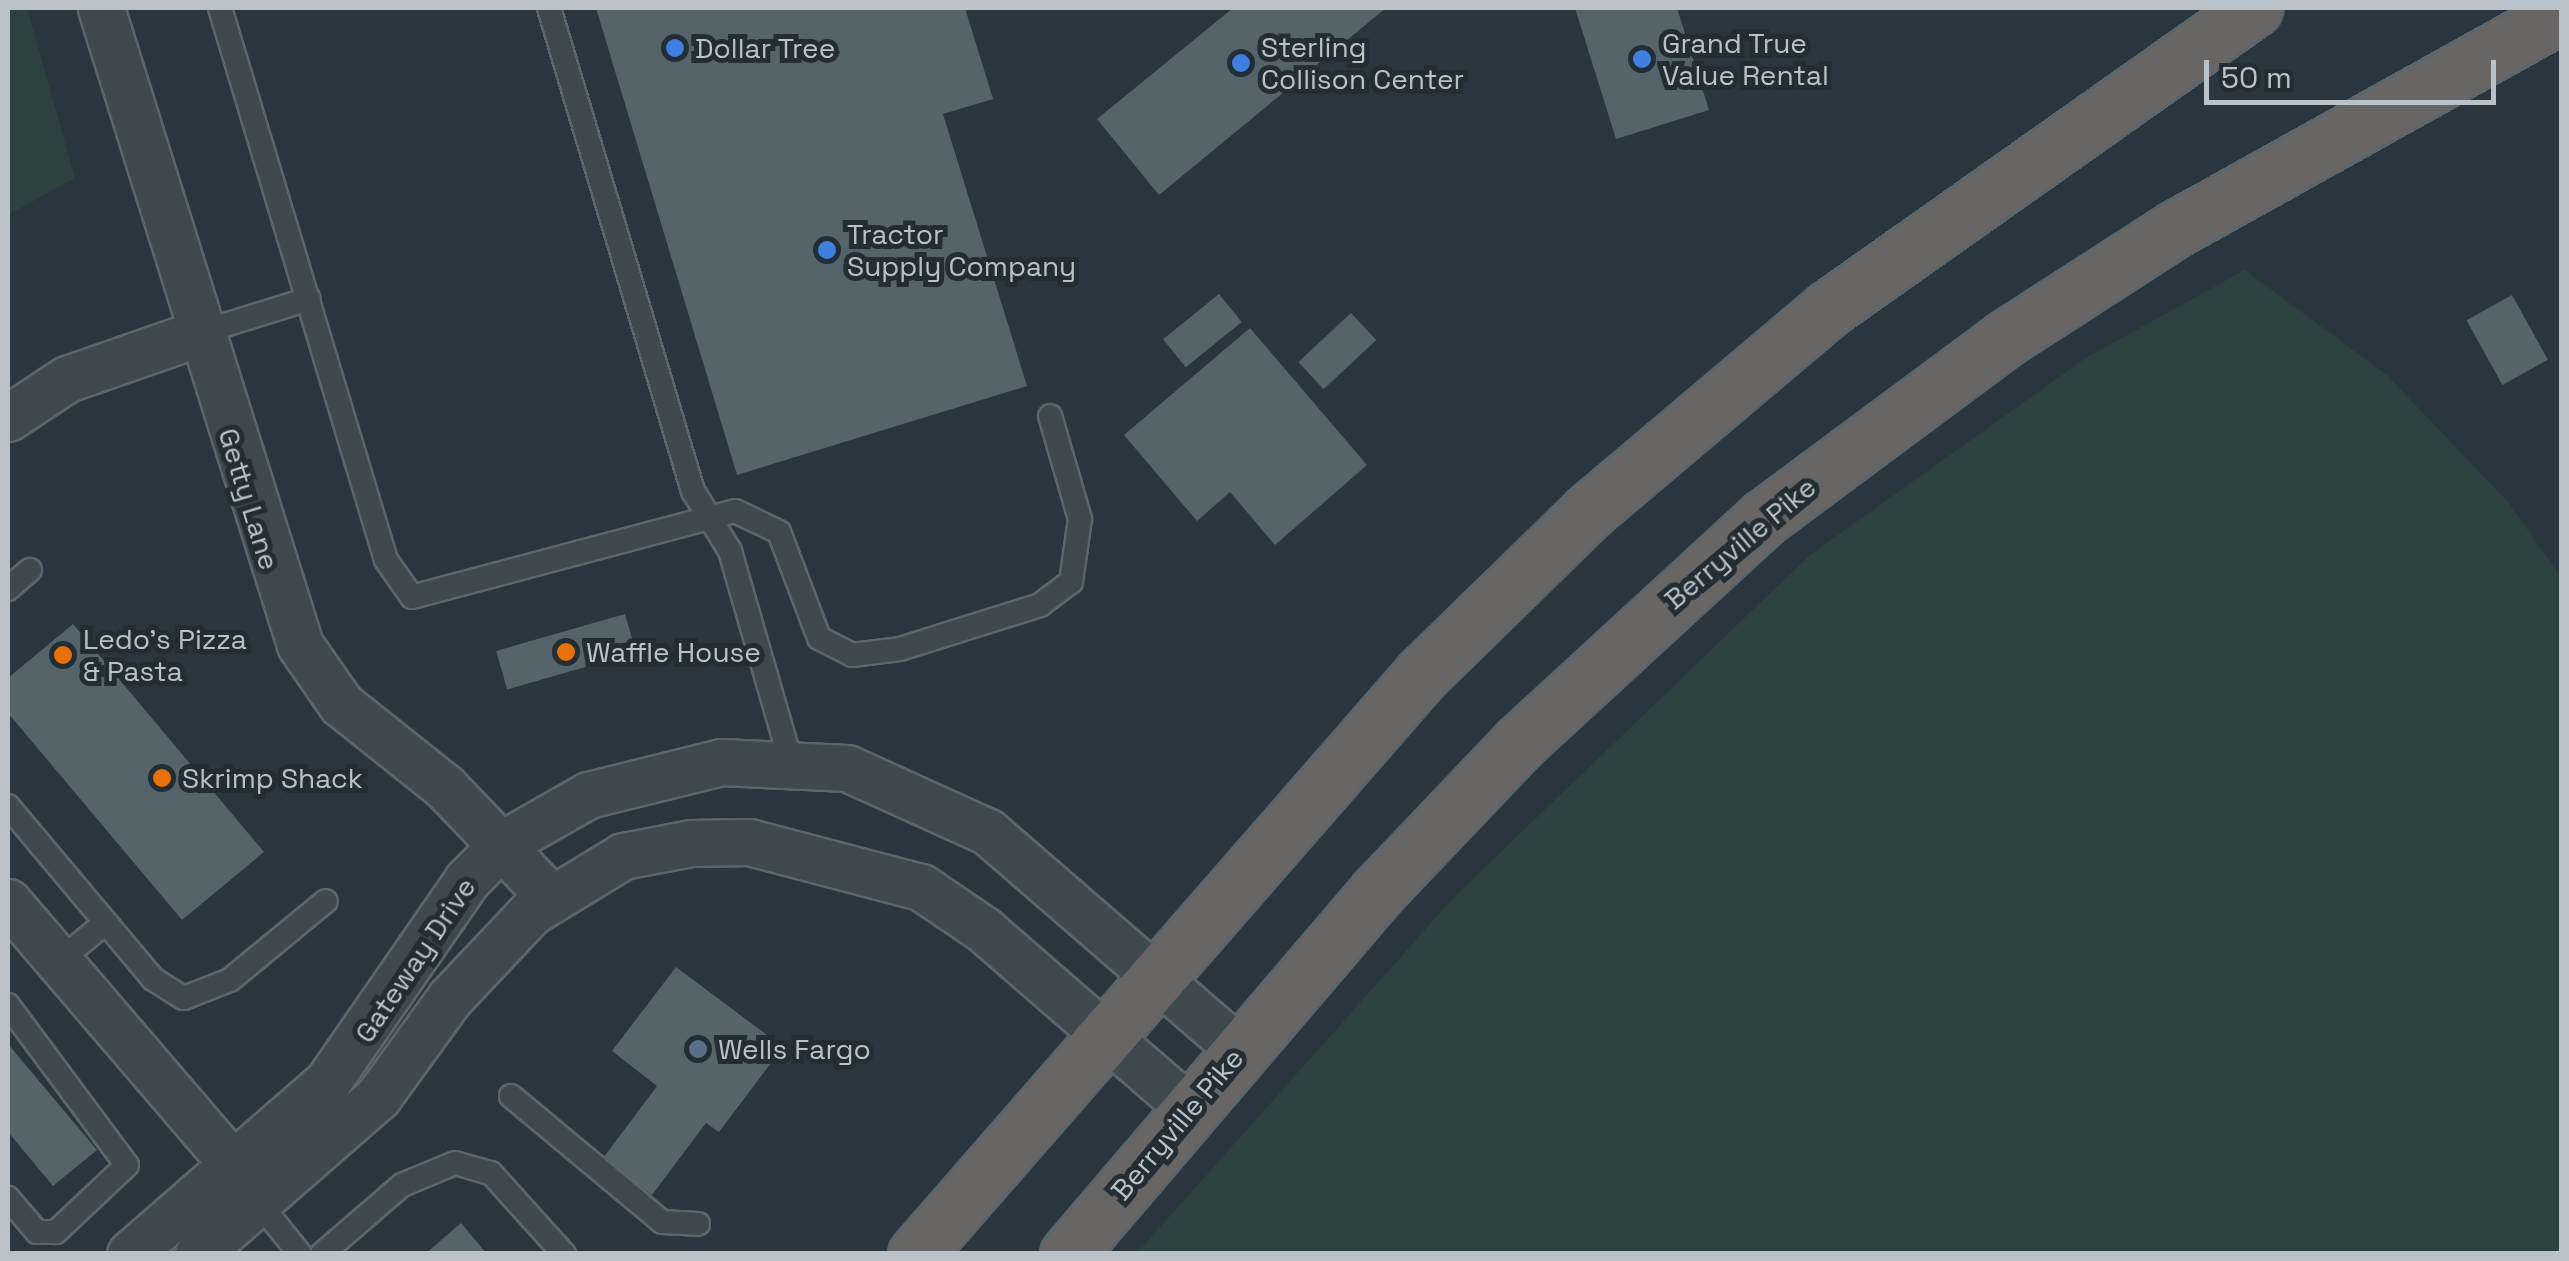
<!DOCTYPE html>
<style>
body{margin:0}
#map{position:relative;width:2569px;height:1261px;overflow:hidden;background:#29363f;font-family:"Space Grotesk",sans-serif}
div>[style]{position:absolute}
.green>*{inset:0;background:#2c423f}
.building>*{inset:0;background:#55636b;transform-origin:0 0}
.roads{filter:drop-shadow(2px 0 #5b656c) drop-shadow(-2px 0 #5b656c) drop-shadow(0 2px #5b656c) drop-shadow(0 -2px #5b656c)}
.service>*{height:22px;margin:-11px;padding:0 11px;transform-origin:11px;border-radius:11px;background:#3d484f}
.minor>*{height:45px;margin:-22.5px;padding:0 22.5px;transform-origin:22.5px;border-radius:22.5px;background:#3d484f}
.trunk>*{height:55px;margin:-27.5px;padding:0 27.5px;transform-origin:27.5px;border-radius:27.5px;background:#686665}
.dots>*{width:28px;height:28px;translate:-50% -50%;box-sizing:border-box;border:5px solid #222d34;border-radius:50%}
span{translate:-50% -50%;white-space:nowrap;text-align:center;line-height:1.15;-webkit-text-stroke:10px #222d34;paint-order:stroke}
.poi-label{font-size:28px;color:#bac2c9}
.left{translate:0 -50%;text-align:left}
.street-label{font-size:28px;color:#bac2c9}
.frame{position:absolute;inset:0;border:10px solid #bac2c9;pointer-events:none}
.scale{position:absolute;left:2204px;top:60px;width:292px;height:45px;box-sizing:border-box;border:5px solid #bac2c9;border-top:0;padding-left:12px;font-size:30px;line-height:35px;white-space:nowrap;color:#bac2c9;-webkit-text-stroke:8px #222d34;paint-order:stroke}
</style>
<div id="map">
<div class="green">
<div style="clip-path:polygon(8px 8px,27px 8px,75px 178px,8px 215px)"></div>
<div style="clip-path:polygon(2245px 270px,2388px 376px,2508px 502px,2561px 577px,2561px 1253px,1137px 1253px,1455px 896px,1810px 555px,2087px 357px)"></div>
</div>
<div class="building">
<div style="clip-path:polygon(596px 8px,965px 8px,993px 99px,943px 114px,1027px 386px,737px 475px)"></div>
<div style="clip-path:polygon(1233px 8px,1386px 8px,1159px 195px,1097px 119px)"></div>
<div style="clip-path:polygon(1575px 8px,1677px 8px,1709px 110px,1616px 139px)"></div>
<div style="left:1219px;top:294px;width:36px;height:72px;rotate:51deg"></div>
<div style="left:2512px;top:295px;width:74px;height:52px;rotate:61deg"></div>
<div style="left:1351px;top:313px;width:37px;height:72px;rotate:47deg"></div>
<div style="clip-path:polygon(1250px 328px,1367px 465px,1275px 545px,1230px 492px,1197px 521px,1124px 435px)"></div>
<div style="left:625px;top:614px;width:40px;height:134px;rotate:74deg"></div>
<div style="clip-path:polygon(73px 624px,264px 852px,182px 920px,8px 713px,8px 678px)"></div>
<div style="clip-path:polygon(676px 967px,783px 1047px,719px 1132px,706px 1123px,652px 1195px,603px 1158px,657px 1086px,612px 1051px)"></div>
<div style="clip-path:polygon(8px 1044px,97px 1150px,53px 1186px,8px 1132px)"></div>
<div style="clip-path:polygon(461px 1223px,487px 1254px,425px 1254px)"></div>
</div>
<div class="roads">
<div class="service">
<div style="left:220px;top:8px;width:576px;rotate:73.26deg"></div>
<div style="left:386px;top:560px;width:45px;rotate:54.9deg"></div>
<div style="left:412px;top:597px;width:334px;rotate:-14.9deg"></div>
<div style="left:735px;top:511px;width:49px;rotate:25.5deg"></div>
<div style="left:779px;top:532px;width:113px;rotate:69.3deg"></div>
<div style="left:819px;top:638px;width:37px;rotate:27deg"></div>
<div style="left:852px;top:655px;width:48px;rotate:-7.1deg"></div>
<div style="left:900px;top:649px;width:147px;rotate:-17.4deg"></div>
<div style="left:1040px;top:605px;width:39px;rotate:-37deg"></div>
<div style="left:1071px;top:582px;width:64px;rotate:-81.9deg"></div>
<div style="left:1080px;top:519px;width:107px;rotate:-106.2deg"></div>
<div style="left:549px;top:8px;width:504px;rotate:73.4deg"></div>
<div style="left:693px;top:491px;width:70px;rotate:58.3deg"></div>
<div style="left:730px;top:551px;width:221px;rotate:73.9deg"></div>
<div style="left:199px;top:333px;width:115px;rotate:-17.2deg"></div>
<div style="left:8px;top:589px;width:29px;rotate:-41deg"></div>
<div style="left:8px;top:806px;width:226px;rotate:50deg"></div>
<div style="left:153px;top:979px;width:36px;rotate:32deg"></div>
<div style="left:184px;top:998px;width:49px;rotate:-21.4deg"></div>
<div style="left:230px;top:980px;width:124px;rotate:-39.5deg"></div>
<div style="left:57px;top:963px;width:62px;rotate:-39.8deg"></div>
<div style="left:8px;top:1005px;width:199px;rotate:53.4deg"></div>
<div style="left:127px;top:1165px;width:98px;rotate:136.7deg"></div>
<div style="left:56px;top:1232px;width:19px;rotate:180deg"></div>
<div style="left:37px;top:1232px;width:45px;rotate:-130.5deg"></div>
<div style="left:511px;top:1096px;width:197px;rotate:39.8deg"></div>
<div style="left:662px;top:1222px;width:36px;rotate:3deg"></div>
<div style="left:259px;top:1203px;width:65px;rotate:51.2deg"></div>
<div style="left:322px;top:1254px;width:106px;rotate:-40.8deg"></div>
<div style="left:402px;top:1185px;width:57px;rotate:-22.5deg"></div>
<div style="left:455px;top:1163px;width:37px;rotate:16deg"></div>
<div style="left:491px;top:1173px;width:109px;rotate:48deg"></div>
</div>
<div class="minor">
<div style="left:101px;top:8px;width:667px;rotate:72.65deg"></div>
<div style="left:300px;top:645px;width:72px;rotate:55.2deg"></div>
<div style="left:341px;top:704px;width:133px;rotate:38.6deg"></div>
<div style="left:445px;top:787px;width:153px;rotate:46.3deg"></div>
<div style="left:8px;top:418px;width:71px;rotate:-33.5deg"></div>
<div style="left:67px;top:379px;width:140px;rotate:-19.2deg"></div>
<div style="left:8px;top:902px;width:349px;rotate:49.4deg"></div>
<div style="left:130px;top:1254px;width:263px;rotate:-41.1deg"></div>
<div style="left:328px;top:1081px;width:244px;rotate:-55.3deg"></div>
<div style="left:467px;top:880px;width:52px;rotate:-45deg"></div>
<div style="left:504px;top:843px;width:97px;rotate:-29.7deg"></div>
<div style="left:588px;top:795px;width:137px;rotate:-13.9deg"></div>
<div style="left:721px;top:762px;width:126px;rotate:2.7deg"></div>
<div style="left:847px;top:768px;width:155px;rotate:24.4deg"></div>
<div style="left:988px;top:832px;width:333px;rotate:40.9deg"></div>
<div style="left:198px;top:1254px;width:239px;rotate:-41.1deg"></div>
<div style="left:378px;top:1097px;width:122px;rotate:-54deg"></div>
<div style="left:450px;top:998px;width:118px;rotate:-46.7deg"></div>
<div style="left:531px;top:912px;width:108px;rotate:-31.3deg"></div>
<div style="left:623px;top:856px;width:69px;rotate:-10.8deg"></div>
<div style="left:691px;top:843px;width:58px;rotate:-1deg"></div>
<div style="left:749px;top:842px;width:178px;rotate:14.7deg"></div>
<div style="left:921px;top:887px;width:75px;rotate:34.1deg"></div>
<div style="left:983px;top:929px;width:274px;rotate:41deg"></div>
</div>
<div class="trunk">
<div style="left:916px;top:1254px;width:770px;rotate:-48.9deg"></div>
<div style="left:1422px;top:674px;width:233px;rotate:-44.3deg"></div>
<div style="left:1589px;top:511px;width:313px;rotate:-40.2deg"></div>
<div style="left:1828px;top:309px;width:522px;rotate:-35.24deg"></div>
<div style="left:1068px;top:1254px;width:477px;rotate:-49.5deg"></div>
<div style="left:1378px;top:891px;width:204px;rotate:-46.4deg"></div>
<div style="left:1519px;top:743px;width:334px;rotate:-42.6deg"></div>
<div style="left:1765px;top:517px;width:300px;rotate:-36.6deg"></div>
<div style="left:2006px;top:338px;width:201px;rotate:-32.8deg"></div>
<div style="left:2175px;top:229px;width:443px;rotate:-29.1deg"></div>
</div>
</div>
<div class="dots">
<div style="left:675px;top:48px;background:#3f7fe0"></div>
<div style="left:1642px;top:59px;background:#3f7fe0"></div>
<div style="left:1241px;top:63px;background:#3f7fe0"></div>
<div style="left:827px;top:250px;background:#3f7fe0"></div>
<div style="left:566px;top:652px;background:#e8710a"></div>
<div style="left:63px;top:655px;background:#e8710a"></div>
<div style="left:162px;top:778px;background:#e8710a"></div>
<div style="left:698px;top:1049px;background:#5c6f8a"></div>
</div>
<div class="poi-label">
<span class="left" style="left:1662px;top:59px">Grand True<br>Value Rental</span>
<span class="left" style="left:1261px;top:63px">Sterling<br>Collison Center</span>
<span class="left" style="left:695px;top:48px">Dollar Tree</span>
<span class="left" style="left:847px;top:250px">Tractor<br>Supply Company</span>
<span class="left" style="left:83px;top:655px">Ledo's Pizza<br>&amp; Pasta</span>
<span class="left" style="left:586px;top:652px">Waffle House</span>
<span class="left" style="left:182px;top:778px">Skrimp Shack</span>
<span class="left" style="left:718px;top:1049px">Wells Fargo</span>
</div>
<div class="street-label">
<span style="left:249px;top:499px;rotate:73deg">Getty Lane</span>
<span style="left:1740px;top:543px;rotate:-40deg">Berryville Pike</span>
<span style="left:415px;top:960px;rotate:-56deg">Gateway Drive</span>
<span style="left:1177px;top:1124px;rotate:-50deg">Berryville Pike</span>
</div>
<div class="frame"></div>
<div class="scale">50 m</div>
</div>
